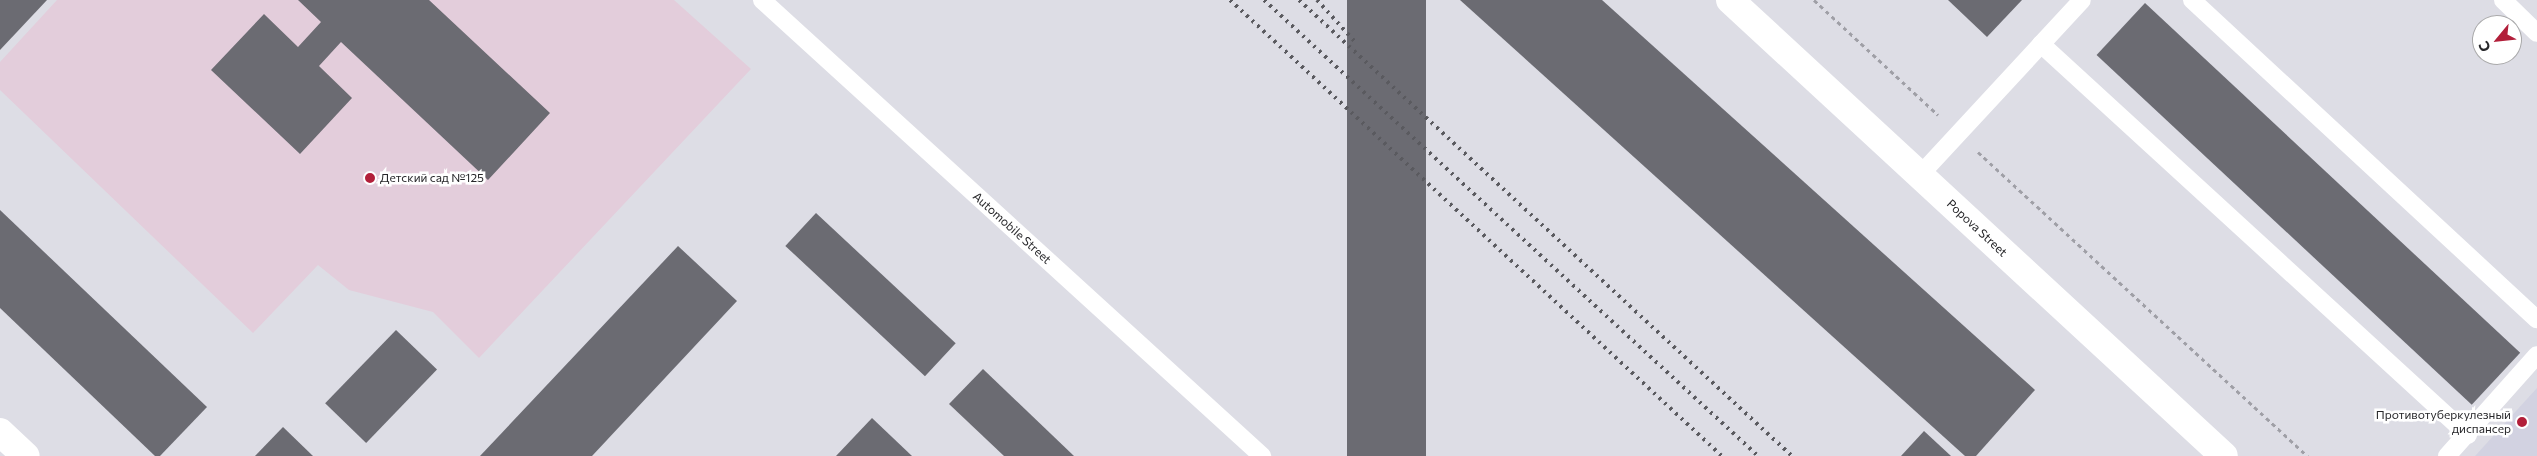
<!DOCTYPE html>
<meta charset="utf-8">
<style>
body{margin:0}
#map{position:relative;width:2537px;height:456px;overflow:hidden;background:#dddde5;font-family:Commissioner,sans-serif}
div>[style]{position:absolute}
.built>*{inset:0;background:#d2d2e1}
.education>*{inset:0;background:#e3cddb}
.building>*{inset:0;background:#6b6b72;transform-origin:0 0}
.path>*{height:3px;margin-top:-1.5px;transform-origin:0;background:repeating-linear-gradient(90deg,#9f9fa6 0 4px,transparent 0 8px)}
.lane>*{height:18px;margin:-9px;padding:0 9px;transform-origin:9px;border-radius:9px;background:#fff}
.secondary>*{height:28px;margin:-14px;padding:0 14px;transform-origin:14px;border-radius:14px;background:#fff}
.rail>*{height:4px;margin-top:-2px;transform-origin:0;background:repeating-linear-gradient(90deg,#5a5a5f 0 2.5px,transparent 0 7.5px)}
.dots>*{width:14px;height:14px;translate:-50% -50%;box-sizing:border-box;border:2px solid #fff;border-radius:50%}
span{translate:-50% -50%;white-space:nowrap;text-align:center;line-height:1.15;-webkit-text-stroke:5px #fff;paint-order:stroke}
.poi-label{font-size:12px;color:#27272a}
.left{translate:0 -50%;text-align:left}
.right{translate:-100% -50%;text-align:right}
.street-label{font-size:12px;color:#27272a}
.north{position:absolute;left:2472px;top:15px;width:50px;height:50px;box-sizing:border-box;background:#fff;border:1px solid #a9a9aa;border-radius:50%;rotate:242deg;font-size:14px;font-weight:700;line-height:20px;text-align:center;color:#27272a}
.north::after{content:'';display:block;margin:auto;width:18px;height:22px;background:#b21f3a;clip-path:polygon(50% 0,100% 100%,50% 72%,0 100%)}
</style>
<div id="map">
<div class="built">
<div style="clip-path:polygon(2537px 388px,2537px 456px,2475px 456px)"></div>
</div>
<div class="education">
<div style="clip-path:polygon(57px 0,674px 0,751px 69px,479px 358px,433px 312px,349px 290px,318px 265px,253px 333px,0 90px,0 62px)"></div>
</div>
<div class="building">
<div style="clip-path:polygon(0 0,47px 0,0 50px)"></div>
<div style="clip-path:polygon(298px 0,429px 0,550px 113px,488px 180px,341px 42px,319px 66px,352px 98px,300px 154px,211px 70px,264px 14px,298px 47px,321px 22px)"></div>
<div style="left:1347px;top:0;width:79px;height:578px"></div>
<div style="clip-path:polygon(1460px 0,1602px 0,2035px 390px,1976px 456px,1965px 456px)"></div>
<div style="clip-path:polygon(1948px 0,2022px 0,1987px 37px)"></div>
<div style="left:2145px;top:3px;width:513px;height:71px;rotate:43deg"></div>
<div style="clip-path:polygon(0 210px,207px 407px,160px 456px,155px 456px,0 308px)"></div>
<div style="left:816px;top:213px;width:191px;height:45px;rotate:43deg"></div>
<div style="clip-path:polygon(678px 246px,737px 301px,592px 456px,480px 456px)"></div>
<div style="left:396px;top:330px;width:57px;height:102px;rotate:44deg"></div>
<div style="clip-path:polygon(983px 369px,1074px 456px,1004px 456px,949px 404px)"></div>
<div style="clip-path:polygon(872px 418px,912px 456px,836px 456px)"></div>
<div style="clip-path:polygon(283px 427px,313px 456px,255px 456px)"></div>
<div style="clip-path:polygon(1924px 431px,1951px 456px,1901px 456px)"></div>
</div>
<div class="path">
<div style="left:1814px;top:0;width:169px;rotate:42.8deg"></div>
<div style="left:1978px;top:152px;width:449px;rotate:42.7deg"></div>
</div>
<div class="lane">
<div style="left:762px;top:0;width:677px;rotate:42.36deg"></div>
<div style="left:2192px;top:0;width:470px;rotate:42.8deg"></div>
<div style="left:2503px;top:0;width:47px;rotate:44.1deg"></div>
<div style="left:2041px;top:44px;width:579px;rotate:42.48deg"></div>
<div style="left:1920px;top:175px;width:238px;rotate:-47.2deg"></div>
<div style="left:2447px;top:456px;width:135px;rotate:-48.3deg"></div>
</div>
<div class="secondary">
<div style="left:1730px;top:0;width:672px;rotate:42.71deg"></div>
<div style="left:0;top:432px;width:35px;rotate:43deg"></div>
</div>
<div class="rail">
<div style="left:1230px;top:0;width:671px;rotate:42.83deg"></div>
<div style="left:1264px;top:0;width:672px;rotate:42.71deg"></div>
<div style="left:1299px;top:0;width:672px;rotate:42.77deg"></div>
<div style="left:1317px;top:0;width:59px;rotate:47.7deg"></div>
</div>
<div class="dots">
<div style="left:370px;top:178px;background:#b21f3a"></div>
<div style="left:2522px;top:422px;background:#b21f3a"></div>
</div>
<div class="poi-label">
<span class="left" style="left:380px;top:178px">Детский сад №125</span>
<span class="right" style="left:2511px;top:422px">Противотуберкулезный<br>диспансер</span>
</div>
<div class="street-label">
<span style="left:1012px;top:228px;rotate:42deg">Automobile Street</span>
<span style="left:1977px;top:228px;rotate:43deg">Popova Street</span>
</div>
<div class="north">С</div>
</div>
